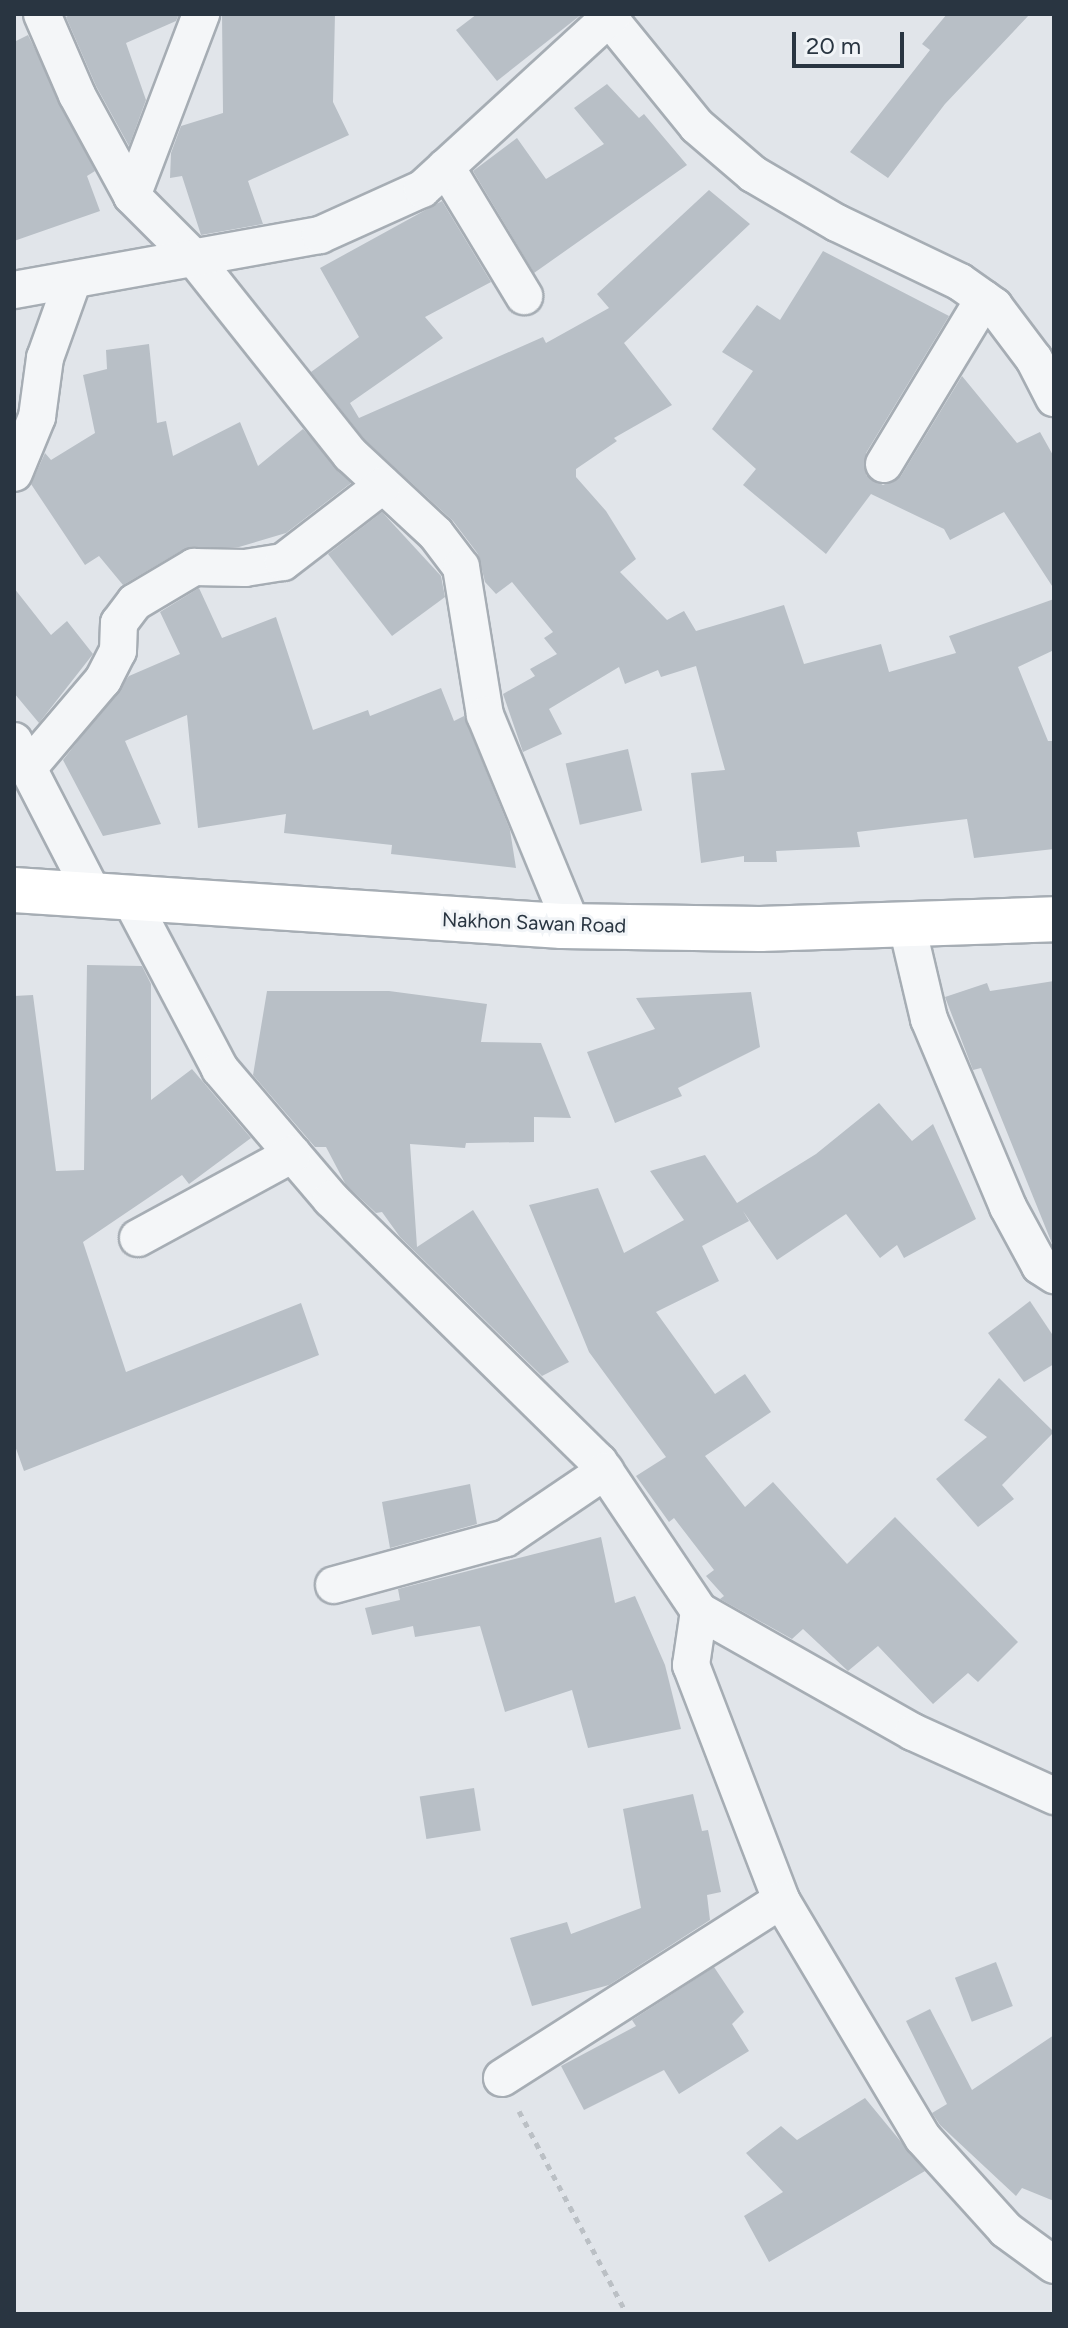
<!DOCTYPE html>
<style>
body{margin:0}
#map{position:relative;width:1068px;height:2328px;overflow:hidden;background:#e1e5ea;font-family:Figtree,sans-serif}
div>[style]{position:absolute}
.building>*{inset:0;background:#b8bfc6;transform-origin:0 0}
.path>*{height:5px;margin-top:-2.5px;transform-origin:0;background:repeating-linear-gradient(90deg,#bbc0c5 0 6px,transparent 0 12px)}
.roads{filter:drop-shadow(2px 0 #a6adb4) drop-shadow(-2px 0 #a6adb4) drop-shadow(0 2px #a6adb4) drop-shadow(0 -2px #a6adb4)}
.minor>*{height:36px;margin:-18px;padding:0 18px;transform-origin:18px;border-radius:18px;background:#f4f6f8}
.major>*{height:44px;margin:-22px;padding:0 22px;transform-origin:22px;border-radius:22px;background:#fff}
span{translate:-50% -50%;white-space:nowrap;text-align:center;line-height:1.15;-webkit-text-stroke:6px #f1f4f7;paint-order:stroke}
.street-label{font-size:20px;color:#293541}
.frame{position:absolute;inset:0;border:16px solid #293541;pointer-events:none}
.scale{position:absolute;left:792px;top:32px;width:112px;height:36px;box-sizing:border-box;border:4px solid #293541;border-top:0;padding-left:10px;font-size:24px;line-height:28px;white-space:nowrap;color:#293541;-webkit-text-stroke:6px #f1f4f7;paint-order:stroke}
</style>
<div id="map">
<div class="building">
<div style="clip-path:polygon(71px 14px,179px 14px,176px 21px,126px 43px,146px 100px,129px 146px,96px 86px,66px 17px)"></div>
<div style="clip-path:polygon(222px 14px,335px 14px,333px 102px,349px 135px,248px 181px,263px 224px,201px 235px,182px 176px,170px 178px,171px 153px,181px 126px,223px 113px)"></div>
<div style="clip-path:polygon(477px 14px,582px 14px,497px 81px,456px 30px)"></div>
<div style="clip-path:polygon(947px 14px,1030px 14px,945px 104px,888px 178px,850px 152px,930px 50px,922px 44px)"></div>
<div style="clip-path:polygon(28px 35px,95px 171px,87px 176px,100px 211px,14px 241px,14px 42px)"></div>
<div style="clip-path:polygon(607px 84px,639px 118px,644px 114px,687px 165px,534px 273px,473px 171px,517px 138px,546px 179px,604px 144px,574px 108px)"></div>
<div style="clip-path:polygon(709px 190px,750px 224px,624px 343px,672px 405px,614px 438px,617px 441px,576px 469px,576px 477px,606px 511px,636px 559px,620px 572px,667px 620px,684px 611px,696px 631px,784px 605px,804px 664px,881px 644px,889px 672px,956px 653px,949px 636px,1054px 599px,1054px 650px,1018px 667px,1048px 741px,1054px 741px,1054px 849px,974px 858px,967px 819px,857px 832px,860px 847px,776px 851px,777px 862px,744px 862px,744px 856px,701px 863px,691px 773px,725px 770px,696px 666px,661px 677px,658px 670px,625px 684px,619px 667px,549px 709px,562px 734px,523px 752px,503px 694px,535px 676px,530px 669px,557px 654px,544px 638px,553px 632px,512px 582px,496px 594px,485px 582px,478px 554px,453px 521px,365px 440px,311px 372px,359px 337px,320px 268px,442px 201px,491px 282px,425px 317px,443px 338px,350px 403px,359px 418px,543px 337px,546px 343px,609px 308px,597px 294px)"></div>
<div style="clip-path:polygon(823px 251px,949px 316px,866px 453px,866px 475px,883px 485px,901px 476px,962px 376px,1017px 443px,1040px 432px,1054px 457px,1054px 589px,1004px 512px,950px 540px,944px 529px,871px 494px,826px 554px,743px 485px,756px 469px,712px 429px,753px 371px,722px 352px,757px 305px,780px 320px)"></div>
<div style="clip-path:polygon(149px 344px,157px 423px,166px 421px,173px 456px,240px 422px,258px 466px,303px 429px,351px 483px,286px 533px,239px 547px,184px 549px,123px 585px,99px 556px,85px 565px,31px 484px,45px 453px,51px 460px,95px 433px,83px 375px,107px 369px,106px 350px)"></div>
<div style="clip-path:polygon(382px 512px,441px 576px,445px 597px,392px 636px,328px 554px)"></div>
<div style="clip-path:polygon(14px 588px,51px 635px,67px 621px,93px 654px,39px 723px,14px 693px)"></div>
<div style="clip-path:polygon(199px 588px,222px 638px,276px 617px,313px 730px,368px 710px,370px 716px,441px 688px,454px 721px,464px 716px,510px 830px,516px 868px,391px 854px,392px 845px,284px 833px,286px 814px,198px 828px,187px 715px,125px 741px,161px 824px,103px 836px,63px 760px,129px 676px,180px 654px,160px 612px)"></div>
<div style="left:628px;top:749px;width:63px;height:64px;rotate:77deg"></div>
<div style="clip-path:polygon(87px 965px,142px 966px,151px 984px,151px 1100px,192px 1069px,251px 1138px,189px 1184px,182px 1175px,83px 1242px,126px 1372px,301px 1303px,319px 1355px,24px 1471px,14px 1443px,14px 996px,33px 995px,56px 1171px,84px 1170px)"></div>
<div style="clip-path:polygon(1054px 981px,1054px 1246px,1053px 1246px,981px 1068px,973px 1070px,945px 997px,987px 983px,990px 991px)"></div>
<div style="clip-path:polygon(267px 991px,389px 991px,487px 1004px,481px 1042px,541px 1043px,571px 1118px,534px 1117px,534px 1142px,466px 1143px,465px 1148px,410px 1144px,417px 1247px,473px 1210px,569px 1362px,542px 1376px,400px 1237px,382px 1212px,376px 1213px,346px 1185px,326px 1147px,315px 1147px,253px 1075px)"></div>
<div style="clip-path:polygon(751px 992px,760px 1047px,678px 1088px,682px 1096px,615px 1123px,587px 1052px,655px 1029px,636px 998px)"></div>
<div style="clip-path:polygon(879px 1103px,912px 1141px,933px 1124px,976px 1219px,904px 1258px,897px 1245px,880px 1258px,846px 1214px,777px 1260px,743px 1211px,749px 1221px,702px 1246px,719px 1281px,656px 1312px,715px 1394px,745px 1374px,771px 1412px,705px 1456px,745px 1507px,773px 1482px,847px 1564px,895px 1517px,1018px 1642px,978px 1682px,968px 1673px,933px 1704px,878px 1646px,848px 1671px,803px 1629px,792px 1639px,720px 1599px,724px 1596px,706px 1576px,714px 1570px,674px 1518px,669px 1522px,636px 1476px,666px 1457px,589px 1352px,529px 1205px,598px 1188px,624px 1253px,684px 1220px,650px 1171px,705px 1155px,737px 1203px,816px 1154px)"></div>
<div style="clip-path:polygon(1030px 1301px,1054px 1337px,1054px 1364px,1024px 1382px,988px 1333px)"></div>
<div style="clip-path:polygon(999px 1378px,1054px 1432px,1002px 1485px,1014px 1499px,978px 1527px,936px 1479px,987px 1437px,964px 1420px)"></div>
<div style="clip-path:polygon(470px 1484px,477px 1524px,390px 1548px,382px 1502px)"></div>
<div style="clip-path:polygon(601px 1537px,615px 1603px,635px 1596px,665px 1665px,681px 1729px,588px 1748px,572px 1690px,505px 1712px,480px 1626px,415px 1637px,413px 1626px,372px 1635px,365px 1608px,400px 1600px,398px 1589px)"></div>
<div style="left:474px;top:1788px;width:43px;height:55px;rotate:81deg"></div>
<div style="clip-path:polygon(693px 1794px,702px 1831px,708px 1830px,721px 1892px,707px 1895px,710px 1920px,609px 1985px,532px 2006px,510px 1938px,567px 1922px,571px 1934px,641px 1908px,623px 1809px)"></div>
<div style="left:996px;top:1962px;width:47px;height:44px;rotate:69deg"></div>
<div style="clip-path:polygon(714px 1967px,744px 2012px,732px 2024px,749px 2051px,679px 2094px,664px 2070px,584px 2110px,561px 2066px,636px 2026px,632px 2020px)"></div>
<div style="clip-path:polygon(930px 2009px,972px 2090px,1054px 2035px,1054px 2201px,1022px 2188px,1016px 2196px,940px 2125px,932px 2113px,947px 2104px,906px 2021px)"></div>
<div style="clip-path:polygon(865px 2098px,925px 2171px,769px 2262px,744px 2216px,783px 2192px,746px 2153px,781px 2126px,797px 2140px)"></div>
</div>
<div class="path">
<div style="left:519px;top:2111px;width:230px;rotate:62deg"></div>
</div>
<div class="roads">
<div class="minor">
<div style="left:42px;top:14px;width:88px;rotate:66.6deg"></div>
<div style="left:77px;top:95px;width:115px;rotate:61.4deg"></div>
<div style="left:132px;top:196px;width:88px;rotate:45deg"></div>
<div style="left:194px;top:258px;width:251px;rotate:51.5deg"></div>
<div style="left:350px;top:454px;width:117px;rotate:42.9deg"></div>
<div style="left:436px;top:534px;width:41px;rotate:52.9deg"></div>
<div style="left:461px;top:567px;width:150px;rotate:80.8deg"></div>
<div style="left:485px;top:715px;width:228px;rotate:67.6deg"></div>
<div style="left:606px;top:14px;width:144px;rotate:50.9deg"></div>
<div style="left:697px;top:126px;width:74px;rotate:40.6deg"></div>
<div style="left:753px;top:174px;width:97px;rotate:30.3deg"></div>
<div style="left:837px;top:223px;width:136px;rotate:25.6deg"></div>
<div style="left:960px;top:282px;width:42px;rotate:35.2deg"></div>
<div style="left:994px;top:306px;width:66px;rotate:53deg"></div>
<div style="left:1034px;top:359px;width:44px;rotate:62.9deg"></div>
<div style="left:446px;top:167px;width:151px;rotate:58.8deg"></div>
<div style="left:132px;top:196px;width:195px;rotate:-69.2deg"></div>
<div style="left:14px;top:290px;width:311px;rotate:-10.2deg"></div>
<div style="left:320px;top:235px;width:112px;rotate:-24.3deg"></div>
<div style="left:422px;top:189px;width:259px;rotate:-42.5deg"></div>
<div style="left:884px;top:464px;width:193px;rotate:-58.8deg"></div>
<div style="left:14px;top:473px;width:61px;rotate:-67.7deg"></div>
<div style="left:37px;top:417px;width:60px;rotate:-82.3deg"></div>
<div style="left:45px;top:358px;width:83px;rotate:-70.3deg"></div>
<div style="left:14px;top:741px;width:174px;rotate:62.7deg"></div>
<div style="left:28px;top:768px;width:116px;rotate:-49.6deg"></div>
<div style="left:103px;top:680px;width:33px;rotate:-63deg"></div>
<div style="left:118px;top:651px;width:28px;rotate:-88deg"></div>
<div style="left:119px;top:623px;width:26px;rotate:-53deg"></div>
<div style="left:135px;top:602px;width:69px;rotate:-30.7deg"></div>
<div style="left:194px;top:567px;width:51px;rotate:1.1deg"></div>
<div style="left:245px;top:568px;width:38px;rotate:-9deg"></div>
<div style="left:283px;top:562px;width:126px;rotate:-37.6deg"></div>
<div style="left:131px;top:900px;width:191px;rotate:62.2deg"></div>
<div style="left:220px;top:1069px;width:171px;rotate:49.5deg"></div>
<div style="left:331px;top:1199px;width:375px;rotate:44.5deg"></div>
<div style="left:599px;top:1462px;width:179px;rotate:56.1deg"></div>
<div style="left:699px;top:1611px;width:55px;rotate:98.4deg"></div>
<div style="left:691px;top:1665px;width:252px;rotate:69deg"></div>
<div style="left:781px;top:1900px;width:277px;rotate:59.2deg"></div>
<div style="left:923px;top:2138px;width:124px;rotate:47.9deg"></div>
<div style="left:1006px;top:2230px;width:59px;rotate:36.1deg"></div>
<div style="left:907px;top:926px;width:96px;rotate:76.7deg"></div>
<div style="left:929px;top:1019px;width:204px;rotate:67.2deg"></div>
<div style="left:1008px;top:1207px;width:67px;rotate:61.5deg"></div>
<div style="left:1040px;top:1266px;width:17px;rotate:33deg"></div>
<div style="left:138px;top:1238px;width:176px;rotate:-28.5deg"></div>
<div style="left:334px;top:1585px;width:178px;rotate:-15.3deg"></div>
<div style="left:506px;top:1538px;width:120px;rotate:-34.1deg"></div>
<div style="left:699px;top:1611px;width:246px;rotate:29.5deg"></div>
<div style="left:913px;top:1732px;width:155px;rotate:24.4deg"></div>
<div style="left:502px;top:2078px;width:331px;rotate:-32.5deg"></div>
</div>
<div class="major">
<div style="left:14px;top:890px;width:549px;rotate:3.76deg"></div>
<div style="left:562px;top:926px;width:198px;rotate:0.9deg"></div>
<div style="left:760px;top:929px;width:294px;rotate:-1.9deg"></div>
</div>
</div>
<div class="street-label">
<span style="left:534px;top:923px;rotate:2deg">Nakhon Sawan Road</span>
</div>
<div class="frame"></div>
<div class="scale">20 m</div>
</div>
